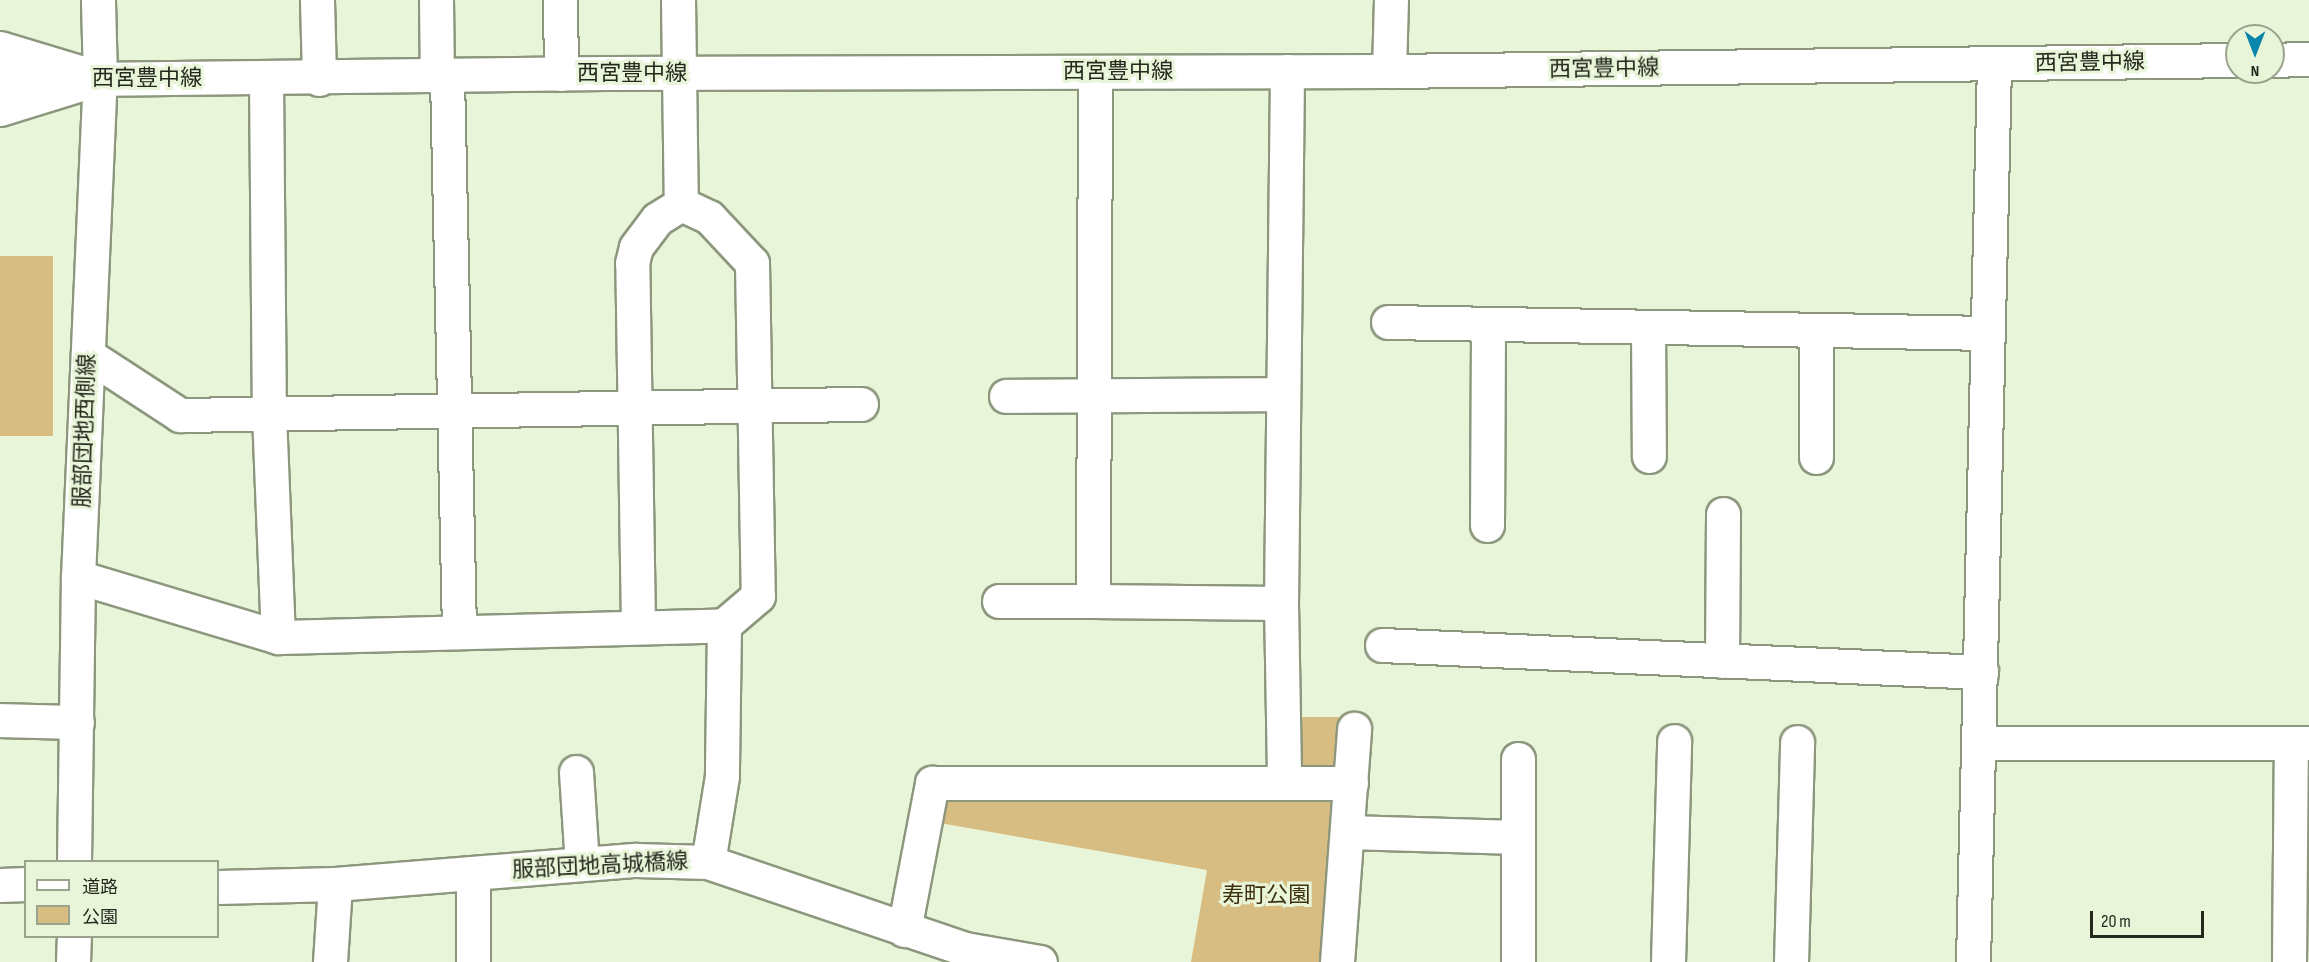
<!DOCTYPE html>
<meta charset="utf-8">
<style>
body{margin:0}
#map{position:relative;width:2309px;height:962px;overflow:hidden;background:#e9f5d9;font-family:"Sofia Sans Condensed","Noto Sans JP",sans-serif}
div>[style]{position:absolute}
.green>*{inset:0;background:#d8bd83;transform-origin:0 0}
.roads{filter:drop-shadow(2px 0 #8c977d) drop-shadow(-2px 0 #8c977d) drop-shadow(0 2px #8c977d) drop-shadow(0 -2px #8c977d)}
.minor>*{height:33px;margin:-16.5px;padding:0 16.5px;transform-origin:16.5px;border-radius:16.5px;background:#fff}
.major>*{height:33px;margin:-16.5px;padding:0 16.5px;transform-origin:16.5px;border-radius:16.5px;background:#fff}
span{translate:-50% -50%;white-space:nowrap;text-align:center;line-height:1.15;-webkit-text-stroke:6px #e9f5d9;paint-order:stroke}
.street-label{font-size:22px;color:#24281d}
.park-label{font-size:22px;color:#3e300f}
.legend{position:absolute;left:24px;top:860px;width:195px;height:78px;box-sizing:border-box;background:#e9f5d9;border:2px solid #9aa38e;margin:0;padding:8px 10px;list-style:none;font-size:18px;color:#24281d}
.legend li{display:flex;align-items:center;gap:12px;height:30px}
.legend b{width:30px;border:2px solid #9aa38e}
.north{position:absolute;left:2225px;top:24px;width:60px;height:60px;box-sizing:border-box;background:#e9f5d9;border:2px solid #9aa38e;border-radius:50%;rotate:180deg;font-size:16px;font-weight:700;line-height:24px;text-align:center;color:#24281d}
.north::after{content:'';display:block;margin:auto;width:21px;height:27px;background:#0986a9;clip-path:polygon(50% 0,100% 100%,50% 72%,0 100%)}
.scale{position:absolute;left:2090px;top:911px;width:114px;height:27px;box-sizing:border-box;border:3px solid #24281d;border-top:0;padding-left:8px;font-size:18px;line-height:21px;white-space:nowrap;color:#24281d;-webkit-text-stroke:4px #e9f5d9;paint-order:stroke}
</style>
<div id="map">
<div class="green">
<div style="left:0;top:256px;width:53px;height:180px"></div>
<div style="clip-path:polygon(1293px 717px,1341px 717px,1340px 768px,1298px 767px)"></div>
<div style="clip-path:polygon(933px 800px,1334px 801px,1327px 962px,1191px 962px,1207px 870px,934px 822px)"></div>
</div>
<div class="roads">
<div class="minor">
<div style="left:317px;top:0;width:79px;rotate:88.5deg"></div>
<div style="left:436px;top:0;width:77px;rotate:89.3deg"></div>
<div style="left:560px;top:0;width:74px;rotate:89.2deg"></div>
<div style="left:678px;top:0;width:204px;rotate:89.2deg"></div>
<div style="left:681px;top:204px;width:31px;rotate:25deg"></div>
<div style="left:709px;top:217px;width:63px;rotate:46.9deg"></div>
<div style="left:752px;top:263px;width:333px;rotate:89deg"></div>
<div style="left:758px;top:596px;width:45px;rotate:139.5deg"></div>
<div style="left:724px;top:625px;width:151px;rotate:90.8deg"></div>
<div style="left:722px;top:776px;width:87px;rotate:99.2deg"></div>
<div style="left:0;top:48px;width:97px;rotate:16.8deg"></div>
<div style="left:1389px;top:71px;width:71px;rotate:-88.4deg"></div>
<div style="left:1095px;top:72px;width:529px;rotate:90.22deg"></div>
<div style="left:1093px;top:601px;width:188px;rotate:0.6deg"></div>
<div style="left:1281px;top:603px;width:532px;rotate:-89.35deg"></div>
<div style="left:447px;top:77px;width:554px;rotate:88.76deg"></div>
<div style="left:266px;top:79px;width:335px;rotate:89.5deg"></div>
<div style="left:269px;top:414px;width:223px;rotate:87.7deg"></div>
<div style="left:0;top:109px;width:88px;rotate:-17.2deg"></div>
<div style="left:1388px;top:322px;width:600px;rotate:1.05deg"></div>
<div style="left:1648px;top:327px;width:129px;rotate:89.6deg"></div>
<div style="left:1816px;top:330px;width:127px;rotate:90deg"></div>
<div style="left:88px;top:355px;width:110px;rotate:33.1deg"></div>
<div style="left:180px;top:415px;width:681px;rotate:-0.93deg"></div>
<div style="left:1006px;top:396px;width:277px;rotate:-0.4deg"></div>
<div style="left:1487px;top:525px;width:201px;rotate:-89.7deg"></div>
<div style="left:78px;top:577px;width:209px;rotate:16.7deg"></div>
<div style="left:278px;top:637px;width:446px;rotate:-1.5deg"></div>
<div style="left:999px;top:601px;width:94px"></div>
<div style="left:1281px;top:603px;width:180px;rotate:89deg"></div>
<div style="left:638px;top:626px;width:363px;rotate:-90.9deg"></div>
<div style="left:632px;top:263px;width:16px;rotate:-76deg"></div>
<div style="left:636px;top:247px;width:35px;rotate:-53deg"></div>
<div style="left:657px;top:219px;width:28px;rotate:-32deg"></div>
<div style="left:1382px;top:645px;width:600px;rotate:2.58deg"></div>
<div style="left:1722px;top:661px;width:147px;rotate:-89.6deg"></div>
<div style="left:0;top:720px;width:77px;rotate:1.5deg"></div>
<div style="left:1980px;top:743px;width:329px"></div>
<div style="left:1518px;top:759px;width:203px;rotate:90deg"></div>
<div style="left:576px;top:772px;width:92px;rotate:86.3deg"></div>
<div style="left:1347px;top:832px;width:171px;rotate:1.7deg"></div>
<div style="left:74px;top:862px;width:285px;rotate:-89.2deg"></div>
<div style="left:78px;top:577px;width:499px;rotate:-87.5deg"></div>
<div style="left:100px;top:78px;width:78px;rotate:-91.5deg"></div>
<div style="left:473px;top:874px;width:88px;rotate:90deg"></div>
<div style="left:0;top:885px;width:26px;rotate:-2deg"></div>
<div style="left:218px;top:887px;width:117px;rotate:-1.5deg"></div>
<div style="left:335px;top:884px;width:302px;rotate:-4.6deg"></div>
<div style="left:636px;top:860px;width:72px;rotate:1.6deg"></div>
<div style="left:708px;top:862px;width:271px;rotate:18.7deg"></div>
<div style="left:965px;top:949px;width:76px;rotate:9.8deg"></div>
<div style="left:904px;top:930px;width:150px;rotate:-79.2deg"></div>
<div style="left:932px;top:783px;width:419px"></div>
<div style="left:73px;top:962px;width:26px;rotate:-88deg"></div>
<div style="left:330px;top:962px;width:78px;rotate:-86.3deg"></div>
<div style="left:1337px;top:962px;width:234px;rotate:-85.8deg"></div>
<div style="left:1668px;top:962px;width:221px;rotate:-88.4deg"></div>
<div style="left:1791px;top:962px;width:220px;rotate:-88.4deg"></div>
<div style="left:1973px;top:962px;width:898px;rotate:-88.66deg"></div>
<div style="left:2289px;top:962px;width:218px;rotate:-89.5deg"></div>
</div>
<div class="major">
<div style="left:2273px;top:60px;width:36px;rotate:-2deg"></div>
<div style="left:0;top:80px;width:605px;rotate:-0.66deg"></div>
<div style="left:605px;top:73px;width:784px;rotate:-0.15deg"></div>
<div style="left:1389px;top:71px;width:848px;rotate:-0.74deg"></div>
</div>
</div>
<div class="street-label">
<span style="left:2090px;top:63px;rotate:-1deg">西宮豊中線</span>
<span style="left:1604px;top:69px;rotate:-1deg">西宮豊中線</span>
<span style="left:1118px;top:72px">西宮豊中線</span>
<span style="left:632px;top:74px">西宮豊中線</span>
<span style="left:147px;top:79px">西宮豊中線</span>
<span style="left:85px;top:431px;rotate:-88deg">服部団地西側線</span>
<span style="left:600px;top:866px;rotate:-3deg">服部団地高城橋線</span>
</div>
<div class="park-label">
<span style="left:1266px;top:896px">寿町公園</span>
</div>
<ul class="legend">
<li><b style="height:8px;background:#fff"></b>道路</li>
<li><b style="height:16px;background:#d8bd83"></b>公園</li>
</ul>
<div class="north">N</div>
<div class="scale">20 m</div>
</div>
